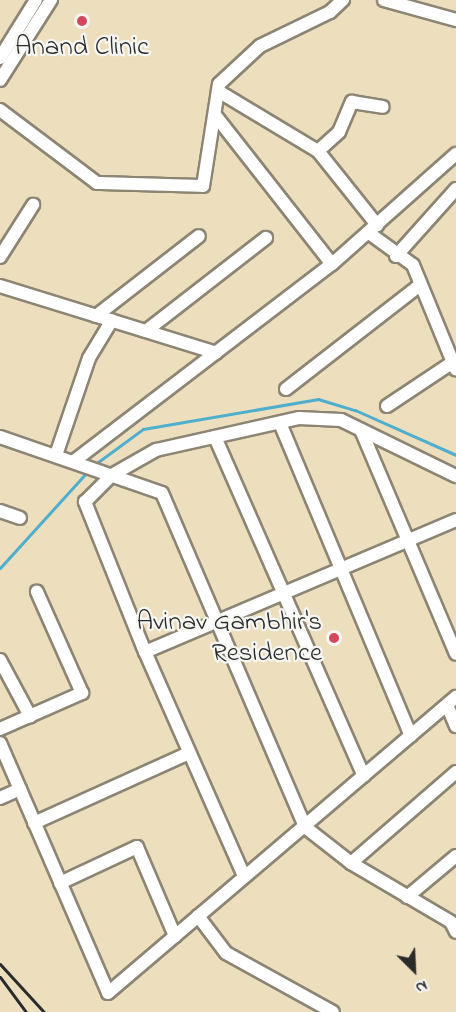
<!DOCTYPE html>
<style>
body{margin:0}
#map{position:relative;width:456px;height:1012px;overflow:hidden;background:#eddfbe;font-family:"Indie Flower",sans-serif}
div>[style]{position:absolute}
.stream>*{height:3px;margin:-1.5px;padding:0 1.5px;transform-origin:1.5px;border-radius:1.5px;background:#4eaecd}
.roads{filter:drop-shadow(2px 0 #8c8574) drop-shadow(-2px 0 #8c8574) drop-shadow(0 2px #8c8574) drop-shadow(0 -2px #8c8574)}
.minor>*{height:12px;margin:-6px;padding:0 6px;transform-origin:6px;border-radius:6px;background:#fff}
.rail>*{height:3px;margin:-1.5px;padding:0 1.5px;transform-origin:1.5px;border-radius:1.5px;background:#2b2b2b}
.dots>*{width:16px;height:16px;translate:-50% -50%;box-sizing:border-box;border:3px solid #f6f6f2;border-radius:50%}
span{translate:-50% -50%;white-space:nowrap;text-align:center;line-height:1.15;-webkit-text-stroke:4.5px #f6f6f2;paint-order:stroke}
.poi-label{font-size:27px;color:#2b2b2b}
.right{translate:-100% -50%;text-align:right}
.north{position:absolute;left:384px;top:940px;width:60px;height:60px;-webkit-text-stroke:4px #f6f6f2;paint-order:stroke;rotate:156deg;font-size:16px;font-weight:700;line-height:24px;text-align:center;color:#2b2b2b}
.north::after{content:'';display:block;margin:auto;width:21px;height:27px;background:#2b2b2b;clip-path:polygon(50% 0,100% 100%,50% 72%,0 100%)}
</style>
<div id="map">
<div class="stream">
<div style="left:94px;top:465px;width:61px;rotate:-36.3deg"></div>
<div style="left:143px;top:429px;width:178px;rotate:-9.7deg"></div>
<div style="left:318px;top:399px;width:39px;rotate:17deg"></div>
<div style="left:355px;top:410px;width:111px;rotate:24deg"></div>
<div style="left:0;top:568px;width:130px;rotate:-47.8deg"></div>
</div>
<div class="roads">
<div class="minor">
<div style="left:384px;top:0;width:75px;rotate:15.5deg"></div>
<div style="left:0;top:58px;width:68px;rotate:-58.2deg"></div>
<div style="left:0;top:80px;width:95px;rotate:-57.5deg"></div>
<div style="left:218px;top:91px;width:117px;rotate:31deg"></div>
<div style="left:318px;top:151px;width:95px;rotate:51.4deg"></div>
<div style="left:0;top:110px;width:121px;rotate:37deg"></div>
<div style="left:97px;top:183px;width:106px;rotate:1.6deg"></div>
<div style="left:203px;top:186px;width:103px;rotate:-81.1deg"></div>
<div style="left:219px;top:84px;width:56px;rotate:-42.8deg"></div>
<div style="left:260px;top:46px;width:78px;rotate:-25.9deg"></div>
<div style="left:330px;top:12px;width:18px;rotate:-43deg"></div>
<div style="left:215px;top:115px;width:189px;rotate:51.9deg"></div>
<div style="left:318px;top:151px;width:28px;rotate:-42deg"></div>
<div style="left:339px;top:132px;width:33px;rotate:-67deg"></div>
<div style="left:352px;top:102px;width:31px;rotate:9deg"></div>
<div style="left:369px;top:233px;width:54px;rotate:36deg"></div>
<div style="left:413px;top:265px;width:113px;rotate:67.7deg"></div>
<div style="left:396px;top:256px;width:90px;rotate:-48.2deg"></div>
<div style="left:0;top:257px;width:62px;rotate:-57.6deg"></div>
<div style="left:0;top:286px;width:226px;rotate:17.2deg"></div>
<div style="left:96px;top:316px;width:130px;rotate:-37.8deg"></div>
<div style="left:146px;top:331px;width:152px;rotate:-37.8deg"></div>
<div style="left:286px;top:389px;width:170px;rotate:-37.8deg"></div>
<div style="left:387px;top:406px;width:79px;rotate:-33.7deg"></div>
<div style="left:280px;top:423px;width:339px;rotate:67.3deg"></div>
<div style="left:361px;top:430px;width:243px;rotate:67deg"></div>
<div style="left:0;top:437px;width:171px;rotate:19.1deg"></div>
<div style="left:162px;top:493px;width:363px;rotate:66.8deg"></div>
<div style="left:305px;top:827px;width:58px;rotate:38deg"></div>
<div style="left:351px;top:863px;width:116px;rotate:30.5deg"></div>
<div style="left:451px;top:922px;width:11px;rotate:63deg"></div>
<div style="left:215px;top:437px;width:370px;rotate:66.3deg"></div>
<div style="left:56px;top:455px;width:102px;rotate:-71.2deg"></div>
<div style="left:89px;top:358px;width:44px;rotate:-58.8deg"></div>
<div style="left:74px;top:461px;width:325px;rotate:-37.4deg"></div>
<div style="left:332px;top:264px;width:166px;rotate:-41.6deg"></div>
<div style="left:0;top:511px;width:21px;rotate:19deg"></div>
<div style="left:145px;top:652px;width:338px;rotate:-23deg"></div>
<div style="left:0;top:660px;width:64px;rotate:61.8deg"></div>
<div style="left:447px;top:705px;width:23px;rotate:67deg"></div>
<div style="left:0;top:729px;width:90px;rotate:-23.7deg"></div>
<div style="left:82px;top:693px;width:111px;rotate:-114deg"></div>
<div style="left:0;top:743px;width:272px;rotate:66.6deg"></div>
<div style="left:108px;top:993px;width:457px;rotate:-40.4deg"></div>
<div style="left:0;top:798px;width:22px;rotate:-24deg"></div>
<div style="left:34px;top:823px;width:170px;rotate:-24.3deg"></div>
<div style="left:351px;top:863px;width:139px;rotate:-40.9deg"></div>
<div style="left:244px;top:876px;width:245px;rotate:-113.8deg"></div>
<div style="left:145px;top:652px;width:162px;rotate:-111.8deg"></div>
<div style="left:85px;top:502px;width:38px;rotate:-45deg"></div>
<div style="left:112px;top:475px;width:51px;rotate:-29.6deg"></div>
<div style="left:156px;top:450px;width:147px;rotate:-12.6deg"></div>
<div style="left:299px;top:418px;width:42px;rotate:2.7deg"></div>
<div style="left:341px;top:420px;width:128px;rotate:26deg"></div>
<div style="left:60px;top:883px;width:85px;rotate:-25.1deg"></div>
<div style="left:137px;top:847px;width:97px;rotate:66.9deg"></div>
<div style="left:407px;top:897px;width:64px;rotate:-39.9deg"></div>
<div style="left:198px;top:916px;width:46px;rotate:52.9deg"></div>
<div style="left:226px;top:953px;width:122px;rotate:28.9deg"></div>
</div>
</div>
<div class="rail">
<div style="left:0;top:964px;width:65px;rotate:47.5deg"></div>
<div style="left:0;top:977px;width:44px;rotate:53.4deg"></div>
</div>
<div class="dots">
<div style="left:82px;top:21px;background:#d1495b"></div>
<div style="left:334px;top:638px;background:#d1495b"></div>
</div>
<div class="poi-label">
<span style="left:82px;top:48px">Anand Clinic</span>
<span class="right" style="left:322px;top:638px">Avinav Gambhir's<br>Residence</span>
</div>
<div class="north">N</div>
</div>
